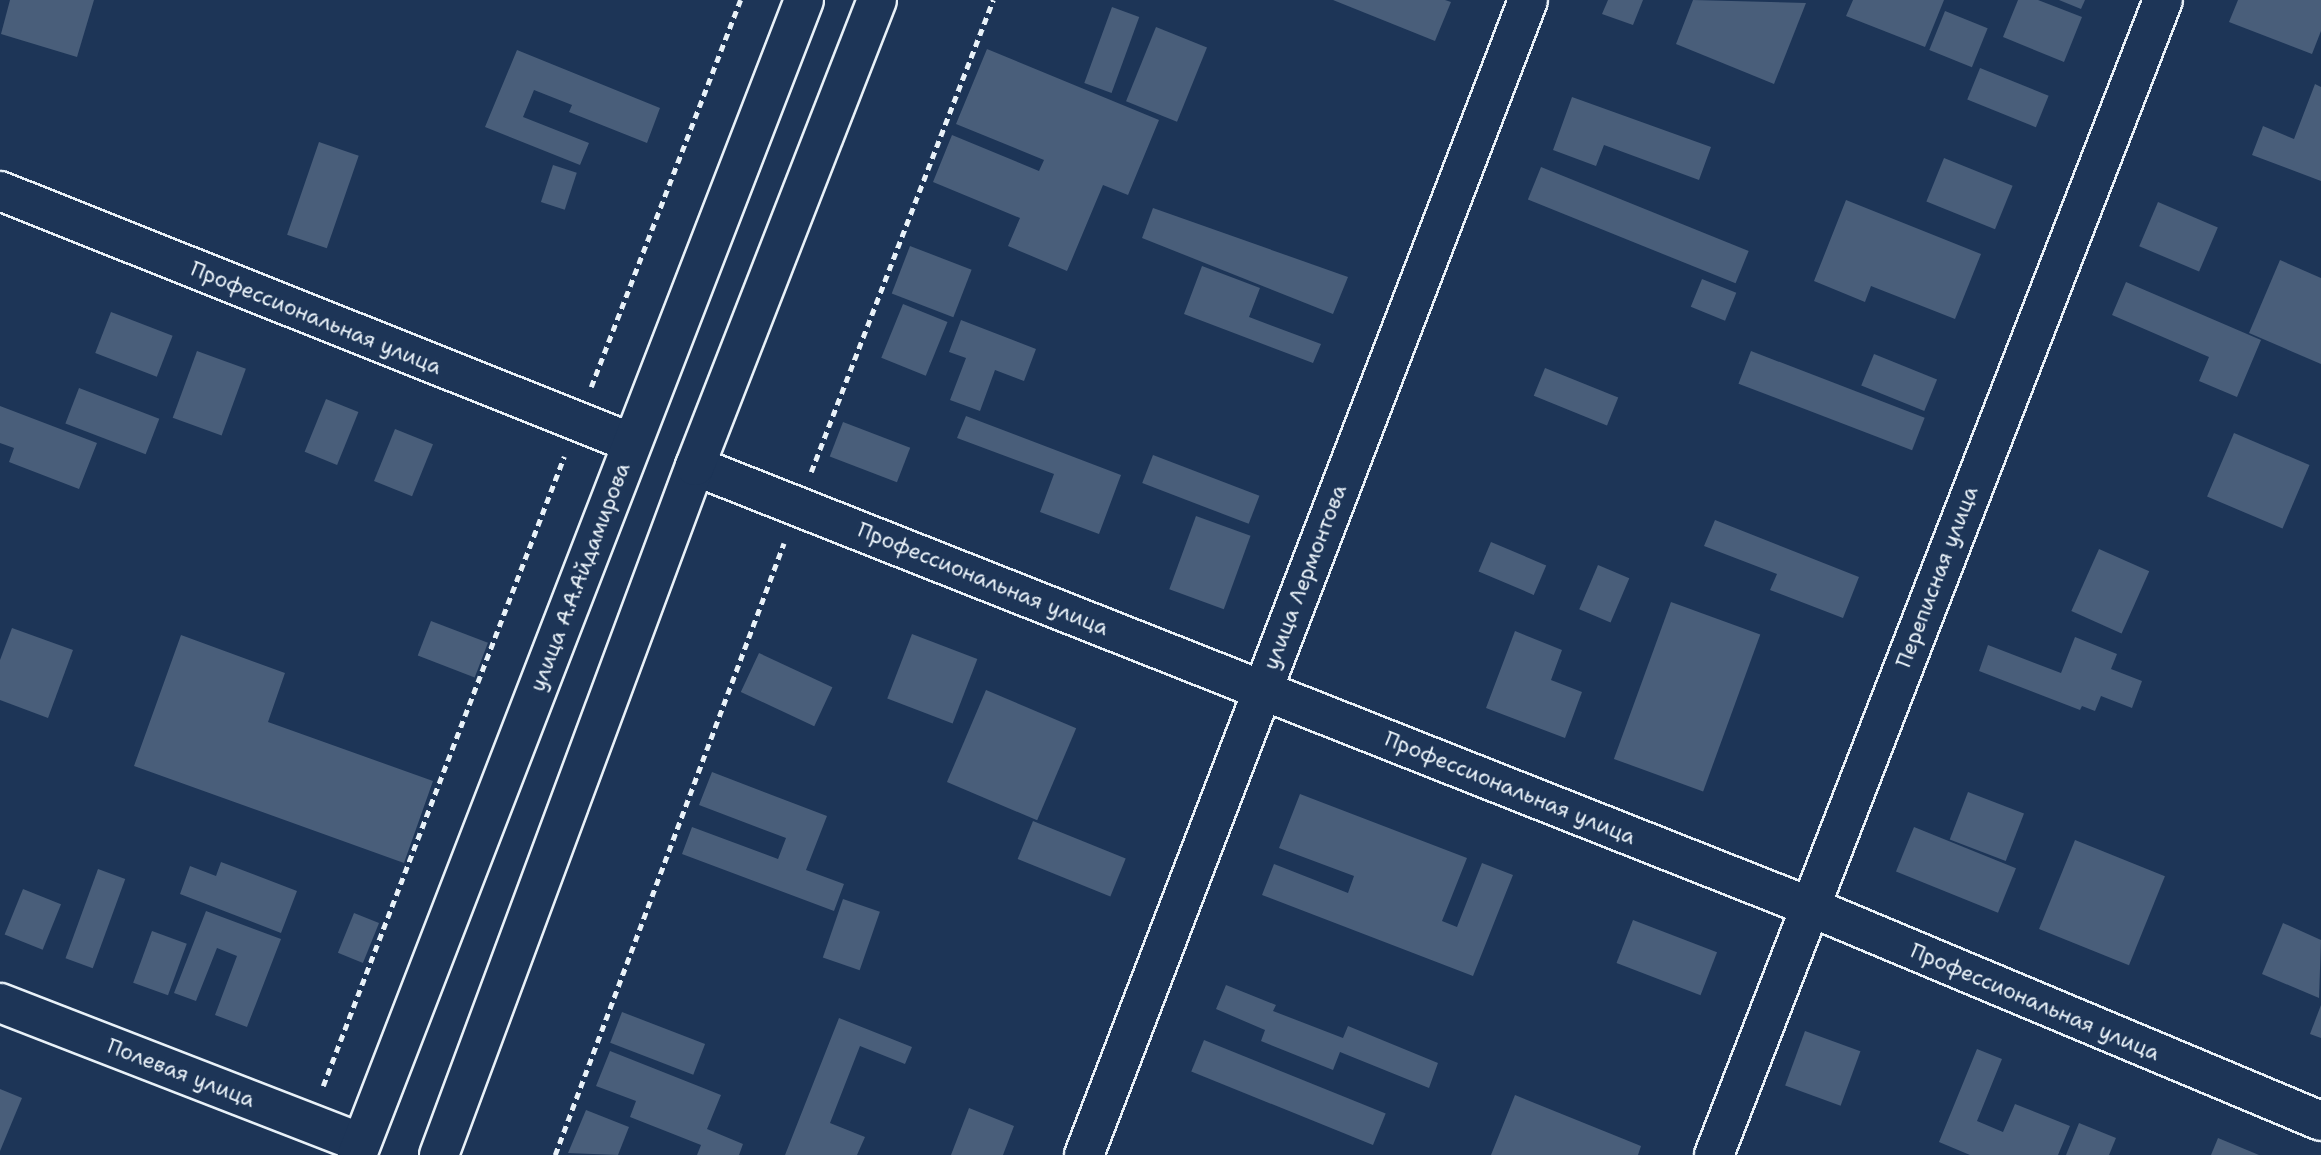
<!DOCTYPE html>
<meta charset="utf-8">
<style>
body{margin:0}
#map{position:relative;width:2321px;height:1155px;overflow:hidden;background:#1d3557;font-family:"Shantell Sans",sans-serif}
div>[style]{position:absolute}
.building>*{inset:0;background:#495e7a;transform-origin:0 0}
.path>*{height:4.5px;margin-top:-2.25px;transform-origin:0;background:repeating-linear-gradient(90deg,#e8f1f8 0 7px,transparent 0 12px)}
.roads{filter:drop-shadow(2px 0 #e8f1f8) drop-shadow(-2px 0 #e8f1f8) drop-shadow(0 2px #e8f1f8) drop-shadow(0 -2px #e8f1f8)}
.minor>*{height:38px;margin:-19px;padding:0 19px;transform-origin:19px;border-radius:19px;background:#1d3557}
.secondary>*{height:38px;margin:-19px;padding:0 19px;transform-origin:19px;border-radius:19px;background:#1d3557}
span{translate:-50% -50%;white-space:nowrap;text-align:center;line-height:1.15;-webkit-text-stroke:7px #1d3557;paint-order:stroke}
.street-label{font-size:21px;color:#e8f1f8}
</style>
<div id="map">
<div class="building">
<div style="clip-path:polygon(10px 0,94px 0,77px 57px,1px 34px)"></div>
<div style="clip-path:polygon(1333px 0,1445px 0,1451px 2px,1435px 41px)"></div>
<div style="clip-path:polygon(1608px 0,1643px 0,1633px 25px,1602px 14px)"></div>
<div style="clip-path:polygon(1693px 0,1806px 3px,1774px 84px,1676px 44px)"></div>
<div style="clip-path:polygon(1853px 0,1944px 0,1925px 47px,1846px 16px)"></div>
<div style="clip-path:polygon(2018px 0,2038px 0,2082px 17px,2064px 62px,2003px 37px)"></div>
<div style="clip-path:polygon(2059px 0,2085px 0,2081px 9px)"></div>
<div style="clip-path:polygon(2238px 0,2321px 0,2321px 31px,2312px 54px,2229px 22px)"></div>
<div style="left:1112px;top:7px;width:29px;height:81px;rotate:20deg"></div>
<div style="left:1945px;top:11px;width:46px;height:42px;rotate:22deg"></div>
<div style="left:1156px;top:27px;width:55px;height:80px;rotate:22deg"></div>
<div style="clip-path:polygon(987px 49px,1159px 120px,1128px 195px,1103px 185px,1067px 271px,1008px 246px,1020px 218px,933px 182px,952px 135px,1039px 171px,1044px 160px,956px 124px)"></div>
<div style="clip-path:polygon(517px 50px,660px 108px,647px 143px,569px 112px,572px 105px,534px 90px,523px 117px,589px 143px,580px 165px,485px 127px)"></div>
<div style="left:1980px;top:68px;width:74px;height:34px;rotate:22deg"></div>
<div style="clip-path:polygon(2315px 84px,2321px 87px,2321px 181px,2252px 155px,2263px 126px,2294px 139px)"></div>
<div style="clip-path:polygon(1572px 97px,1711px 147px,1699px 180px,1604px 145px,1596px 166px,1553px 150px)"></div>
<div style="left:319px;top:142px;width:42px;height:98px;rotate:19deg"></div>
<div style="left:1944px;top:158px;width:74px;height:47px;rotate:22deg"></div>
<div style="left:553px;top:165px;width:25px;height:39px;rotate:18deg"></div>
<div style="left:1541px;top:167px;width:224px;height:35px;rotate:22deg"></div>
<div style="clip-path:polygon(1846px 200px,1981px 254px,1955px 319px,1871px 286px,1865px 302px,1814px 281px)"></div>
<div style="left:2158px;top:202px;width:65px;height:48px;rotate:23deg"></div>
<div style="clip-path:polygon(1153px 208px,1348px 277px,1333px 314px,1142px 238px)"></div>
<div style="left:910px;top:246px;width:66px;height:51px;rotate:21deg"></div>
<div style="clip-path:polygon(2280px 260px,2321px 278px,2321px 364px,2249px 333px)"></div>
<div style="clip-path:polygon(1202px 266px,1260px 288px,1249px 317px,1321px 344px,1313px 363px,1184px 314px)"></div>
<div style="left:1702px;top:279px;width:37px;height:30px;rotate:22deg"></div>
<div style="clip-path:polygon(2126px 282px,2261px 340px,2237px 397px,2199px 381px,2209px 357px,2112px 315px)"></div>
<div style="left:903px;top:304px;width:48px;height:58px;rotate:22deg"></div>
<div style="left:111px;top:312px;width:66px;height:44px;rotate:21deg"></div>
<div style="clip-path:polygon(961px 320px,1036px 349px,1024px 381px,995px 370px,980px 411px,950px 400px,966px 358px,949px 352px)"></div>
<div style="left:197px;top:351px;width:52px;height:71px;rotate:20deg"></div>
<div style="left:1751px;top:351px;width:186px;height:35px;rotate:21deg"></div>
<div style="left:1874px;top:354px;width:68px;height:34px;rotate:22deg"></div>
<div style="left:1545px;top:368px;width:79px;height:30px;rotate:22deg"></div>
<div style="left:79px;top:388px;width:86px;height:38px;rotate:21deg"></div>
<div style="left:326px;top:399px;width:35px;height:57px;rotate:22deg"></div>
<div style="clip-path:polygon(0 406px,97px 443px,79px 489px,9px 462px,14px 448px,0 443px)"></div>
<div style="clip-path:polygon(966px 416px,1121px 475px,1099px 534px,1040px 512px,1054px 474px,957px 438px)"></div>
<div style="left:843px;top:422px;width:72px;height:37px;rotate:21deg"></div>
<div style="left:395px;top:429px;width:41px;height:56px;rotate:22deg"></div>
<div style="left:2234px;top:433px;width:82px;height:69px;rotate:23deg"></div>
<div style="left:1153px;top:455px;width:114px;height:30px;rotate:21deg"></div>
<div style="left:1196px;top:516px;width:58px;height:78px;rotate:20deg"></div>
<div style="clip-path:polygon(1715px 520px,1859px 577px,1843px 618px,1770px 590px,1777px 574px,1704px 546px)"></div>
<div style="left:1491px;top:542px;width:60px;height:32px;rotate:23deg"></div>
<div style="left:2099px;top:549px;width:55px;height:68px;rotate:24deg"></div>
<div style="left:1598px;top:565px;width:34px;height:48px;rotate:23deg"></div>
<div style="left:1671px;top:602px;width:95px;height:167px;rotate:20deg"></div>
<div style="left:431px;top:621px;width:61px;height:37px;rotate:21deg"></div>
<div style="clip-path:polygon(12px 628px,73px 650px,48px 718px,0 700px,0 660px)"></div>
<div style="clip-path:polygon(1515px 631px,1562px 650px,1551px 680px,1582px 692px,1565px 738px,1486px 708px)"></div>
<div style="left:912px;top:634px;width:70px;height:69px;rotate:21deg"></div>
<div style="clip-path:polygon(181px 635px,285px 673px,268px 722px,433px 781px,404px 863px,134px 766px)"></div>
<div style="clip-path:polygon(2075px 637px,2117px 654px,2111px 669px,2142px 681px,2132px 708px,2101px 696px,2095px 711px,2082px 706px,2080px 710px,1979px 671px,1988px 645px,2061px 673px)"></div>
<div style="left:759px;top:653px;width:81px;height:43px;rotate:25deg"></div>
<div style="left:986px;top:690px;width:98px;height:100px;rotate:23deg"></div>
<div style="clip-path:polygon(712px 772px,827px 816px,806px 870px,844px 884px,834px 911px,682px 854px,692px 827px,778px 859px,786px 838px,699px 805px)"></div>
<div style="left:1968px;top:792px;width:60px;height:51px;rotate:21deg"></div>
<div style="clip-path:polygon(1300px 794px,1467px 858px,1442px 921px,1457px 927px,1482px 863px,1513px 875px,1473px 976px,1262px 895px,1274px 864px,1348px 893px,1354px 876px,1279px 848px)"></div>
<div style="left:1033px;top:821px;width:100px;height:41px;rotate:22deg"></div>
<div style="left:1914px;top:827px;width:110px;height:48px;rotate:22deg"></div>
<div style="left:2075px;top:840px;width:97px;height:96px;rotate:22deg"></div>
<div style="clip-path:polygon(221px 862px,297px 891px,281px 933px,180px 894px,190px 866px,216px 876px)"></div>
<div style="left:98px;top:869px;width:29px;height:95px;rotate:20deg"></div>
<div style="left:23px;top:889px;width:41px;height:49px;rotate:22deg"></div>
<div style="left:843px;top:899px;width:39px;height:62px;rotate:19deg"></div>
<div style="clip-path:polygon(206px 911px,281px 939px,247px 1027px,215px 1015px,237px 956px,217px 948px,196px 1001px,174px 993px)"></div>
<div style="left:354px;top:913px;width:27px;height:43px;rotate:22deg"></div>
<div style="left:1633px;top:920px;width:90px;height:46px;rotate:21deg"></div>
<div style="clip-path:polygon(2283px 923px,2321px 940px,2319px 998px,2262px 974px)"></div>
<div style="left:152px;top:931px;width:37px;height:55px;rotate:20deg"></div>
<div style="clip-path:polygon(1226px 985px,1276px 1005px,1273px 1011px,1343px 1038px,1348px 1026px,1438px 1063px,1429px 1088px,1340px 1052px,1333px 1070px,1261px 1041px,1265px 1030px,1216px 1009px)"></div>
<div style="clip-path:polygon(2321px 1005px,2321px 1038px,2310px 1034px)"></div>
<div style="left:622px;top:1012px;width:89px;height:33px;rotate:21deg"></div>
<div style="clip-path:polygon(839px 1018px,912px 1047px,905px 1064px,860px 1046px,830px 1123px,865px 1137px,857px 1155px,785px 1155px)"></div>
<div style="left:1805px;top:1031px;width:59px;height:58px;rotate:20deg"></div>
<div style="left:1204px;top:1040px;width:196px;height:34px;rotate:22deg"></div>
<div style="clip-path:polygon(1977px 1049px,2002px 1059px,1977px 1121px,2003px 1132px,2015px 1104px,2070px 1126px,2058px 1155px,1970px 1155px,1939px 1142px)"></div>
<div style="clip-path:polygon(610px 1051px,721px 1095px,707px 1129px,743px 1144px,739px 1155px,697px 1155px,701px 1145px,630px 1117px,636px 1101px,596px 1086px)"></div>
<div style="clip-path:polygon(0 1089px,22px 1098px,0 1151px)"></div>
<div style="clip-path:polygon(1515px 1095px,1641px 1146px,1638px 1155px,1491px 1155px)"></div>
<div style="clip-path:polygon(969px 1108px,1014px 1126px,1003px 1155px,951px 1155px)"></div>
<div style="clip-path:polygon(586px 1110px,629px 1127px,618px 1155px,568px 1153px)"></div>
<div style="clip-path:polygon(2079px 1123px,2116px 1138px,2109px 1155px,2066px 1155px)"></div>
<div style="clip-path:polygon(2218px 1138px,2259px 1155px,2211px 1155px)"></div>
</div>
<div class="path">
<div style="left:591px;top:387px;width:415px;rotate:-68.9deg"></div>
<div style="left:811px;top:472px;width:506px;rotate:-68.91deg"></div>
<div style="left:323px;top:1086px;width:674px;rotate:-69.04deg"></div>
<div style="left:555px;top:1155px;width:653px;rotate:-69.49deg"></div>
</div>
<div class="roads">
<div class="minor">
<div style="left:0;top:191px;width:680px;rotate:21.74deg"></div>
<div style="left:695px;top:466px;width:1197px;rotate:21.57deg"></div>
<div style="left:1808px;top:906px;width:556px;rotate:22.74deg"></div>
<div style="left:0;top:1003px;width:387px;rotate:21.2deg"></div>
<div style="left:1084px;top:1155px;width:1237px;rotate:-68.97deg"></div>
<div style="left:1714px;top:1155px;width:1239px;rotate:-68.76deg"></div>
</div>
<div class="secondary">
<div style="left:357px;top:1155px;width:1238px;rotate:-68.84deg"></div>
<div style="left:439px;top:1155px;width:735px;rotate:-69.62deg"></div>
<div style="left:695px;top:466px;width:500px;rotate:-68.67deg"></div>
</div>
</div>
<div class="street-label">
<span style="left:316px;top:318px;rotate:22deg">Профессиональная улица</span>
<span style="left:580px;top:577px;rotate:-69deg">улица А.А.Айдамирова</span>
<span style="left:1305px;top:577px;rotate:-69deg">улица Лермонтова</span>
<span style="left:1937px;top:577px;rotate:-69deg">Переписная улица</span>
<span style="left:983px;top:579px;rotate:22deg">Профессиональная улица</span>
<span style="left:1510px;top:788px;rotate:22deg">Профессиональная улица</span>
<span style="left:2035px;top:1002px;rotate:23deg">Профессиональная улица</span>
<span style="left:181px;top:1073px;rotate:21deg">Полевая улица</span>
</div>
</div>
